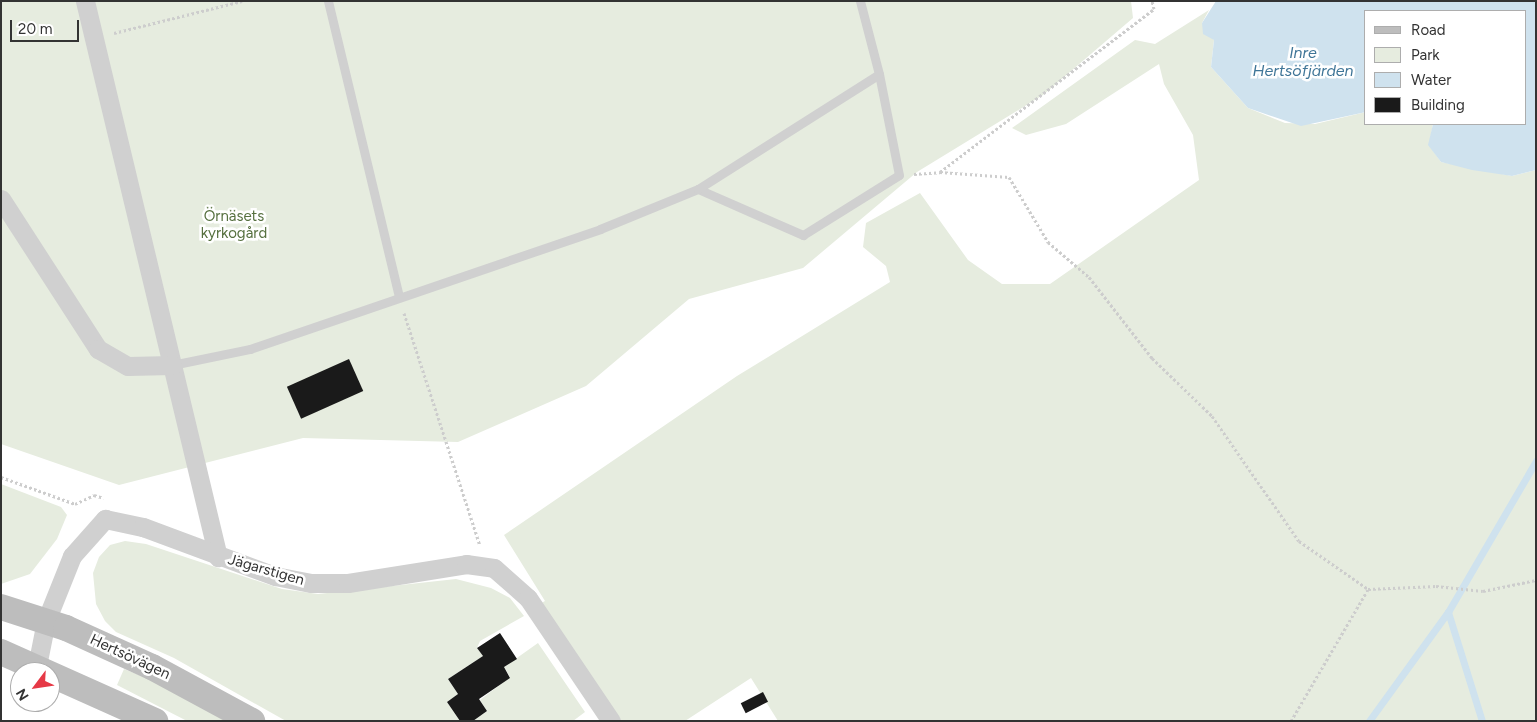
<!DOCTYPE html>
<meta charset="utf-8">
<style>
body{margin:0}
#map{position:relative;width:1537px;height:722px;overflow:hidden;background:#fff;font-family:Figtree,sans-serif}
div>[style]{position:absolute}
.green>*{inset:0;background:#e6ecdf}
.water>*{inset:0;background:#cfe2ee}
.stream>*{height:7px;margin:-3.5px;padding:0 3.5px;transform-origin:3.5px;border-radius:3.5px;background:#cfe2ee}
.building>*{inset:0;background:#1a1a1a;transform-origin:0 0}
.path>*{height:3px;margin-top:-1.5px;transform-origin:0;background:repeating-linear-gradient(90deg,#cdcdcd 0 2.5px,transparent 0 5px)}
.service>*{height:9px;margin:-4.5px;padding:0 4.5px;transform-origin:4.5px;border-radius:4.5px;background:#d0d0d0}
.minor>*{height:19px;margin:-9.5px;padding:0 9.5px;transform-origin:9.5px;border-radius:9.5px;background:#d0d0d0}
.secondary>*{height:26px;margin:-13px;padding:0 13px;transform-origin:13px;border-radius:13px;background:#bdbdbd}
span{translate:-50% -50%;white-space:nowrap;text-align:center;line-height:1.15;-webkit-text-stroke:5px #fff;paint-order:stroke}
.park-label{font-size:15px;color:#56703f}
.street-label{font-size:15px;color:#333}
.water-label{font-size:16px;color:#3f7597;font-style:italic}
.frame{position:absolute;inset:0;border:2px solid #333;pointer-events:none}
.legend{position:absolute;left:1364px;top:10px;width:162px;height:115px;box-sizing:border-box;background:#fff;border:1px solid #adadad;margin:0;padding:6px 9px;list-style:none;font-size:15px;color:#333}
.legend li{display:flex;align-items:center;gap:10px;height:25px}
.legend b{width:25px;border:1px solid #adadad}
.north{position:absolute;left:10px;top:662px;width:50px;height:50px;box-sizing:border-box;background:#fff;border:1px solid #adadad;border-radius:50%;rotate:239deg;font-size:14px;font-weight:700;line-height:20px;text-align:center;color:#333}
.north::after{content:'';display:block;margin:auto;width:18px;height:22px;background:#e63946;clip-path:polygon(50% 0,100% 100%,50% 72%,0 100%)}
.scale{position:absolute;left:10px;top:20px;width:69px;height:22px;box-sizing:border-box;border:2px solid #333;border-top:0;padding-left:6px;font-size:15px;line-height:18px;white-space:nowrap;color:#333;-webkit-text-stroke:4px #fff;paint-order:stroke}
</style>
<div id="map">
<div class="green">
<div style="clip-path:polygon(1px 1px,1131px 1px,1133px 18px,1043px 95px,917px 172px,803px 268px,689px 299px,586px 386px,458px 442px,303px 438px,119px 485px,1px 444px)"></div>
<div style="clip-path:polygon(1209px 10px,1202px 23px,1214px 40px,1211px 67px,1248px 108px,1285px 123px,1315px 124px,1366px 112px,1366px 124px,1433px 124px,1429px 145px,1441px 162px,1512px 176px,1536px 170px,1536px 721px,778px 721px,751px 678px,685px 721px,611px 721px,534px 607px,545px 601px,504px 535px,737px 376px,890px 282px,886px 266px,863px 247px,866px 223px,920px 193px,968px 260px,1002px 284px,1050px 284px,1199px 180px,1193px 135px,1164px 84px,1159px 64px,1066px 124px,1026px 135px,1012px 128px,1135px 40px,1155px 44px)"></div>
<div style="clip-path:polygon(1px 484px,61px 507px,67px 515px,57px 539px,30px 574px,1px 584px)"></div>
<div style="clip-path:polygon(125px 541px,146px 544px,282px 589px,318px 594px,456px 579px,491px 588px,510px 598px,524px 616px,480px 641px,477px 648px,483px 656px,448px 679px,458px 694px,447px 702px,460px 721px,286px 721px,174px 658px,116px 632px,105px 621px,96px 604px,93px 573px,99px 557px,110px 545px)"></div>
<div style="clip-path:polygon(538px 643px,585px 712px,573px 721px,473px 721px,487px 711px,480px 700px,510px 677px,504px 667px)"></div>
<div style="clip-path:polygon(124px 669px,154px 681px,226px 721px,187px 721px,117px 685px)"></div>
</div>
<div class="water">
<div style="clip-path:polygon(1216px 1px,1536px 1px,1536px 170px,1512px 176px,1472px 170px,1441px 162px,1428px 145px,1433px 124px,1526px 124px,1526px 11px,1366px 11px,1366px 112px,1301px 126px,1248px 108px,1211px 67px,1214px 40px,1203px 34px,1202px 23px)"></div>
</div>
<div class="stream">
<div style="left:1448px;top:612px;width:114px;rotate:72.7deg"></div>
<div style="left:1369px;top:721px;width:135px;rotate:-54.1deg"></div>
<div style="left:1448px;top:612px;width:175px;rotate:-59.8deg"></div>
</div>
<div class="building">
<div style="left:349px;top:359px;width:35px;height:68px;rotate:66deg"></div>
<div style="clip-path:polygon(500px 633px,517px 659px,504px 667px,510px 678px,479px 699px,487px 711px,473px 721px,460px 721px,447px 702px,458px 694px,448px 679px,483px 656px,477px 648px)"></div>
<div style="left:763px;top:692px;width:11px;height:25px;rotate:63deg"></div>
</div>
<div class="path">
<div style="left:114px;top:33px;width:132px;rotate:-14deg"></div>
<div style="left:940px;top:172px;width:69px;rotate:4.1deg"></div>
<div style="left:1009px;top:177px;width:76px;rotate:59deg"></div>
<div style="left:1048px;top:242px;width:54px;rotate:40.5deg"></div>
<div style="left:1089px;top:277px;width:103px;rotate:52.1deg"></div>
<div style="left:1152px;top:358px;width:83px;rotate:44deg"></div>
<div style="left:1212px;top:416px;width:152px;rotate:55.2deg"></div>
<div style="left:1299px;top:541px;width:84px;rotate:34.8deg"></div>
<div style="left:914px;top:174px;width:26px;rotate:-4deg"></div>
<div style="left:940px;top:172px;width:269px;rotate:-37.3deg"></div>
<div style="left:1154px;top:9px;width:8px;rotate:-104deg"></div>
<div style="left:404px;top:313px;width:244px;rotate:71.9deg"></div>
<div style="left:1px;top:477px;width:79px;rotate:20deg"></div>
<div style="left:75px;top:504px;width:21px;rotate:-25deg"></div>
<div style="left:94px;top:495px;width:10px;rotate:17deg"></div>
<div style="left:1291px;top:721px;width:153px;rotate:-59.7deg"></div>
<div style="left:1368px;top:589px;width:68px;rotate:-2.5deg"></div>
<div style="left:1436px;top:586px;width:47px;rotate:6.1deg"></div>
<div style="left:1483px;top:591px;width:54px;rotate:-11.7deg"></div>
</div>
<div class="service">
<div style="left:328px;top:1px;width:303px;rotate:76.5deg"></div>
<div style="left:698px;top:189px;width:115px;rotate:23.7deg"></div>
<div style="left:803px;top:235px;width:113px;rotate:-32deg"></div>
<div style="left:899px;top:175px;width:103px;rotate:-101.2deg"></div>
<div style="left:172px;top:365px;width:80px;rotate:-11.6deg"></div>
<div style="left:250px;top:349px;width:370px;rotate:-18.9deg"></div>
<div style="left:600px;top:229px;width:106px;rotate:-22.2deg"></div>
<div style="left:698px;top:189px;width:214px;rotate:-32.4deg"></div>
<div style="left:879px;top:74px;width:75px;rotate:-104.6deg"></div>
</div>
<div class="minor">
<div style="left:85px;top:1px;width:572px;rotate:76.55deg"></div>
<div style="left:1px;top:199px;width:179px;rotate:57.1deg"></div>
<div style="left:98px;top:349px;width:34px;rotate:30deg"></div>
<div style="left:128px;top:366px;width:44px;rotate:-1.3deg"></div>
<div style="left:37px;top:666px;width:46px;rotate:-78.7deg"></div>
<div style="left:46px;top:621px;width:70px;rotate:-68.2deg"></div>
<div style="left:72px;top:556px;width:50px;rotate:-48.3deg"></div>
<div style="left:105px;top:519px;width:39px;rotate:12deg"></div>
<div style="left:143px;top:527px;width:141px;rotate:20.4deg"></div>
<div style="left:275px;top:576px;width:37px;rotate:11deg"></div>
<div style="left:311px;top:583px;width:37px"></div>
<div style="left:348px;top:583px;width:120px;rotate:-9.1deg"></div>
<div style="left:466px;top:564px;width:28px;rotate:8deg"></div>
<div style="left:494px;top:568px;width:45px;rotate:41.4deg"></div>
<div style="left:528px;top:598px;width:148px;rotate:56deg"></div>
</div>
<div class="secondary">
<div style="left:1px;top:607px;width:68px;rotate:17.9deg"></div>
<div style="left:66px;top:628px;width:94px;rotate:24.4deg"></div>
<div style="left:152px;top:667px;width:114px;rotate:28.4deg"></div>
<div style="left:1px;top:652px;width:169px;rotate:24.1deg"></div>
</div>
<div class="park-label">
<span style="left:234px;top:225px">Örnäsets<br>kyrkogård</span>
</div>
<div class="street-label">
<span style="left:266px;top:570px;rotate:16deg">Jägarstigen</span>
<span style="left:130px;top:657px;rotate:25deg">Hertsövägen</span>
</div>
<div class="water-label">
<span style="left:1303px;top:62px">Inre<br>Hertsöfjärden</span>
</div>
<div class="frame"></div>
<ul class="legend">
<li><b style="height:6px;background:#bdbdbd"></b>Road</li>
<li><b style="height:14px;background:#e6ecdf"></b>Park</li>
<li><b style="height:14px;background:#cfe2ee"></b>Water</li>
<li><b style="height:14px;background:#1a1a1a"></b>Building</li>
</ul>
<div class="north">N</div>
<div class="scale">20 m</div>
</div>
